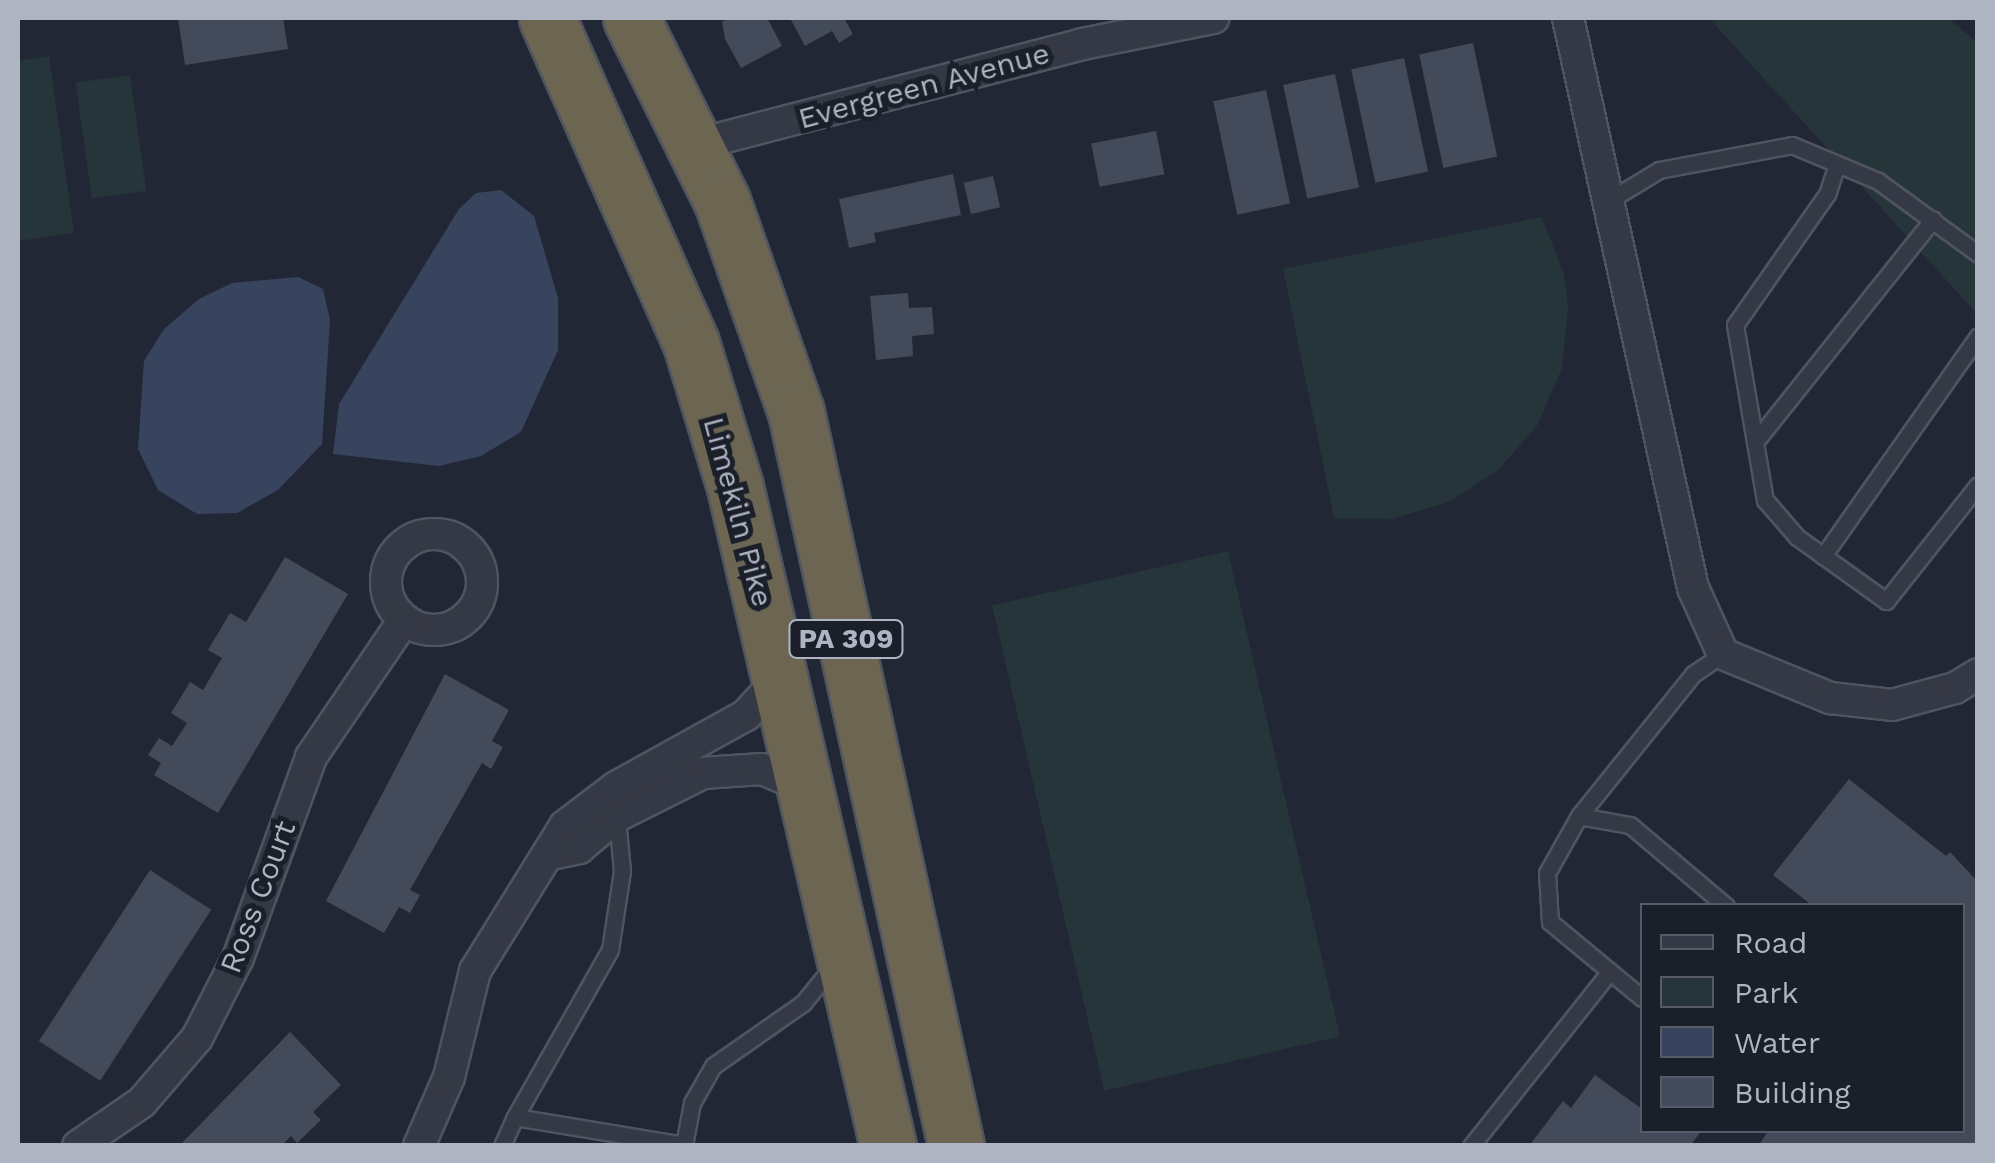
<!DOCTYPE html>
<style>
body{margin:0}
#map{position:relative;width:1995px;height:1163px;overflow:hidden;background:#222735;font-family:"Work Sans",sans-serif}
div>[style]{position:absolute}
.green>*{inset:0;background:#263539;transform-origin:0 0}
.water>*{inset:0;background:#38435d}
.building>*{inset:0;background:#434a59;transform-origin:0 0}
.roads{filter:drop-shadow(2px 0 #4f5460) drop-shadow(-2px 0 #4f5460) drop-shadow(0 2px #4f5460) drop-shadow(0 -2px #4f5460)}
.lane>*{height:15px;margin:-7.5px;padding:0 7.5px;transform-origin:7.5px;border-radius:7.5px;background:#353945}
.street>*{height:30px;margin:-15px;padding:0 15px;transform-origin:15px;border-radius:15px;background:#353945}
.street>.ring{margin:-15px;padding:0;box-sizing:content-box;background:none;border:30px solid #353945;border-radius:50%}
.highway>*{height:55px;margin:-27.5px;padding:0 27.5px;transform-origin:27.5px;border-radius:27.5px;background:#6b6552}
span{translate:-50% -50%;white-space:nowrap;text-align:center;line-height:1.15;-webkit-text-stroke:10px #1a1f2a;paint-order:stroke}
.shield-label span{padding:2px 8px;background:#1a1f2a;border:2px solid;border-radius:8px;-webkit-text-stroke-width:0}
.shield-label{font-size:28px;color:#afb4c2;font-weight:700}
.street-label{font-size:30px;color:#afb4c2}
.frame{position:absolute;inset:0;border:20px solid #afb4c2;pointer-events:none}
.legend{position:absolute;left:1640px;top:903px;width:325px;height:230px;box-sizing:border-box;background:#1a1f2a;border:2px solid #565b67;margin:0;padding:12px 18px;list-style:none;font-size:30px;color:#afb4c2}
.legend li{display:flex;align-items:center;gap:20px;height:50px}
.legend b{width:50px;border:2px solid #565b67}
</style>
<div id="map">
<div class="green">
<div style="clip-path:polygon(1709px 18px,1948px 18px,1977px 42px,1977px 314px)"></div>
<div style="clip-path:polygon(49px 56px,74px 233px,18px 241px,18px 61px)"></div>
<div style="left:130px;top:75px;width:117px;height:55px;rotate:82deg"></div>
<div style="clip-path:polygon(1542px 217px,1564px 275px,1568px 306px,1562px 368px,1537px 426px,1498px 470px,1449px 502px,1392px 519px,1334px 518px,1283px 269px)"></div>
<div style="left:1228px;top:551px;width:498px;height:242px;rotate:77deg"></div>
</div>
<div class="water">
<div style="clip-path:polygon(501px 190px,534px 216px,558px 298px,558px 350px,521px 432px,481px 456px,439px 466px,333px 454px,339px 404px,459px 209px,476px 193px)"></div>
<div style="clip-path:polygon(298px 277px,323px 289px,330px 320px,322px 444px,278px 490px,237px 513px,197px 514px,158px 490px,138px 449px,144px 361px,164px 329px,199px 299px,232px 283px)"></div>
</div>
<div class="building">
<div style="clip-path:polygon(178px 18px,283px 18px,288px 49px,185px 65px)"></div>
<div style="clip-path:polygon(730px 18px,767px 18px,782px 46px,741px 68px,725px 39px,722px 22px)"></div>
<div style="clip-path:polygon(844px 18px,853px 34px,839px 43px,832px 31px,805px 46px,791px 20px)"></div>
<div style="left:1473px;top:43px;width:116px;height:55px;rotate:78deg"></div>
<div style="left:1404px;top:58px;width:116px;height:54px;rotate:78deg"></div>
<div style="left:1335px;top:74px;width:116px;height:53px;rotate:78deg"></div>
<div style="left:1266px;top:90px;width:116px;height:54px;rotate:78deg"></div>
<div style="left:1156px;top:131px;width:44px;height:66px;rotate:79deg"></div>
<div style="clip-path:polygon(953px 174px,961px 215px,874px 233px,876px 242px,849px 248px,839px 199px)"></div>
<div style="left:993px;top:176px;width:32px;height:30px;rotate:77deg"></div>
<div style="clip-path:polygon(908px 293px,909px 308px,932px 307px,934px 334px,912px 336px,913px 356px,876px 360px,870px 296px)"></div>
<div style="clip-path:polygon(285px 557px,348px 594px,218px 813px,154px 775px,161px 763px,148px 755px,159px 738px,172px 746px,187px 723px,171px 713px,190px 682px,203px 690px,222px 658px,208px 650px,230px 613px,246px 622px)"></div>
<div style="clip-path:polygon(445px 674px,509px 710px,492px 741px,503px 747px,491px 769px,482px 763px,410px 890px,420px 895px,410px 913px,399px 907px,384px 933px,326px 901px)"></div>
<div style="clip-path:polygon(1849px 779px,1946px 856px,1950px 852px,1978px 882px,1978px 1146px,1758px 1146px,1769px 1130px,1962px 1130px,1962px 906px,1813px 906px,1773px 875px)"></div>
<div style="left:150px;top:870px;width:73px;height:204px;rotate:33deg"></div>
<div style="clip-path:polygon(290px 1032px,341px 1085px,313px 1112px,321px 1120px,297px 1143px,291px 1136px,281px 1146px,179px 1146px)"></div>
<div style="clip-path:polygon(1595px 1075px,1642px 1109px,1642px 1130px,1702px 1130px,1690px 1146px,1529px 1146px,1563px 1101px,1571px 1108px)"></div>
</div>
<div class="roads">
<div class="lane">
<div style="left:1836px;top:167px;width:28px;rotate:108deg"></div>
<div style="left:1827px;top:194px;width:160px;rotate:125.1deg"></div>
<div style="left:1735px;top:325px;width:178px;rotate:80.3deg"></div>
<div style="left:1765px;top:500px;width:49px;rotate:49.1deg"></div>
<div style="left:1797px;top:537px;width:110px;rotate:35.7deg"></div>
<div style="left:1886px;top:601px;width:148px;rotate:-51.6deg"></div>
<div style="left:1608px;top:201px;width:60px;rotate:-31.3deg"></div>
<div style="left:1659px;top:170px;width:135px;rotate:-10.6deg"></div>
<div style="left:1792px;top:145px;width:93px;rotate:22.7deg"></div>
<div style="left:1878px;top:181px;width:124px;rotate:36.1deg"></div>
<div style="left:1755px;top:442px;width:285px;rotate:-51.4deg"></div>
<div style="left:1823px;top:556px;width:269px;rotate:-54.8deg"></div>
<div style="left:1579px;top:816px;width:182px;rotate:-51.2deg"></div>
<div style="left:1693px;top:674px;width:36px;rotate:-34deg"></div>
<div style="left:1642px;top:998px;width:119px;rotate:-140.4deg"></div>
<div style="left:1550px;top:922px;width:49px;rotate:-93.5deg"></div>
<div style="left:1547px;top:873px;width:65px;rotate:-60.7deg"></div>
<div style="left:1579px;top:816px;width:52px;rotate:10deg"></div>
<div style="left:1630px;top:825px;width:126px;rotate:40.2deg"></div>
<div style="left:515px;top:1117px;width:192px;rotate:-60.4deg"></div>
<div style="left:610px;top:950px;width:80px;rotate:-81.4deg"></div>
<div style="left:622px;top:871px;width:53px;rotate:-95.4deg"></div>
<div style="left:502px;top:1146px;width:32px;rotate:-66deg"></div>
<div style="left:515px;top:1117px;width:171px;rotate:9.4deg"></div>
<div style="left:684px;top:1145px;width:43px;rotate:-79.2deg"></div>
<div style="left:692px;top:1103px;width:43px;rotate:-60.4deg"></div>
<div style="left:713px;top:1066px;width:110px;rotate:-35deg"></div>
<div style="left:803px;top:1003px;width:48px;rotate:-51deg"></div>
<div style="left:1471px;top:1146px;width:223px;rotate:-51.5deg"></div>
</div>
<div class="street">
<div style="left:1568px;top:18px;width:584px;rotate:77.63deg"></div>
<div style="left:1693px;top:588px;width:72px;rotate:65.6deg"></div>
<div style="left:1723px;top:654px;width:116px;rotate:22.4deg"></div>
<div style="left:1830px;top:698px;width:62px;rotate:6.4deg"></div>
<div style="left:1892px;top:705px;width:65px;rotate:-15.1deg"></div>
<div style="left:1955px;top:688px;width:27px;rotate:-31deg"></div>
<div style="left:695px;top:145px;width:400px;rotate:-14.6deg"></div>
<div style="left:1082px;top:44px;width:134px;rotate:-11.2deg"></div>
<div class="ring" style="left:386px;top:534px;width:66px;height:66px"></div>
<div style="left:551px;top:854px;width:29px;rotate:-12deg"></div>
<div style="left:579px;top:848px;width:50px;rotate:-40.1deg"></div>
<div style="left:617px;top:816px;width:96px;rotate:-26.6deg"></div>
<div style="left:703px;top:773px;width:59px;rotate:-3.9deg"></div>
<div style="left:762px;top:769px;width:47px;rotate:22.7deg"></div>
<div style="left:78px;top:1146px;width:78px;rotate:-34.5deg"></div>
<div style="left:142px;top:1102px;width:84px;rotate:-49.3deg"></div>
<div style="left:197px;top:1038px;width:90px;rotate:-62.9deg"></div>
<div style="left:238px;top:958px;width:214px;rotate:-70deg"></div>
<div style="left:311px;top:757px;width:166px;rotate:-55.8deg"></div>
<div style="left:419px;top:1146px;width:75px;rotate:-66.5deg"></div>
<div style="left:449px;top:1077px;width:109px;rotate:-76.2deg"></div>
<div style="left:475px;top:971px;width:171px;rotate:-58.2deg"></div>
<div style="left:565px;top:826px;width:64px;rotate:-37.4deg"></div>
<div style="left:616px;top:787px;width:149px;rotate:-29deg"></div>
<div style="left:746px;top:715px;width:52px;rotate:-47.4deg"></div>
</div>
<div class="highway">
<div style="left:547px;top:18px;width:355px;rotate:66.1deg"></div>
<div style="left:691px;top:343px;width:151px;rotate:73deg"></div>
<div style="left:735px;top:487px;width:677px;rotate:76.93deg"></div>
<div style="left:631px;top:18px;width:204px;rotate:63.6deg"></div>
<div style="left:722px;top:201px;width:224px;rotate:70.7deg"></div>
<div style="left:796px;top:412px;width:751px;rotate:77.7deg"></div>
</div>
</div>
<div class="shield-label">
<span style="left:846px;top:639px">PA 309</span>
</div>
<div class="street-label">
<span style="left:924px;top:86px;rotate:-15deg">Evergreen Avenue</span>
<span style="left:738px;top:512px;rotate:75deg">Limekiln Pike</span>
<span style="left:258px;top:897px;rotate:-69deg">Ross Court</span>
</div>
<div class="frame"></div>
<ul class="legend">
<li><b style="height:12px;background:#353945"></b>Road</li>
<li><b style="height:28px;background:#263539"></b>Park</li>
<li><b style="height:28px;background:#38435d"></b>Water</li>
<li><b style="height:28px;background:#434a59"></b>Building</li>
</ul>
</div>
